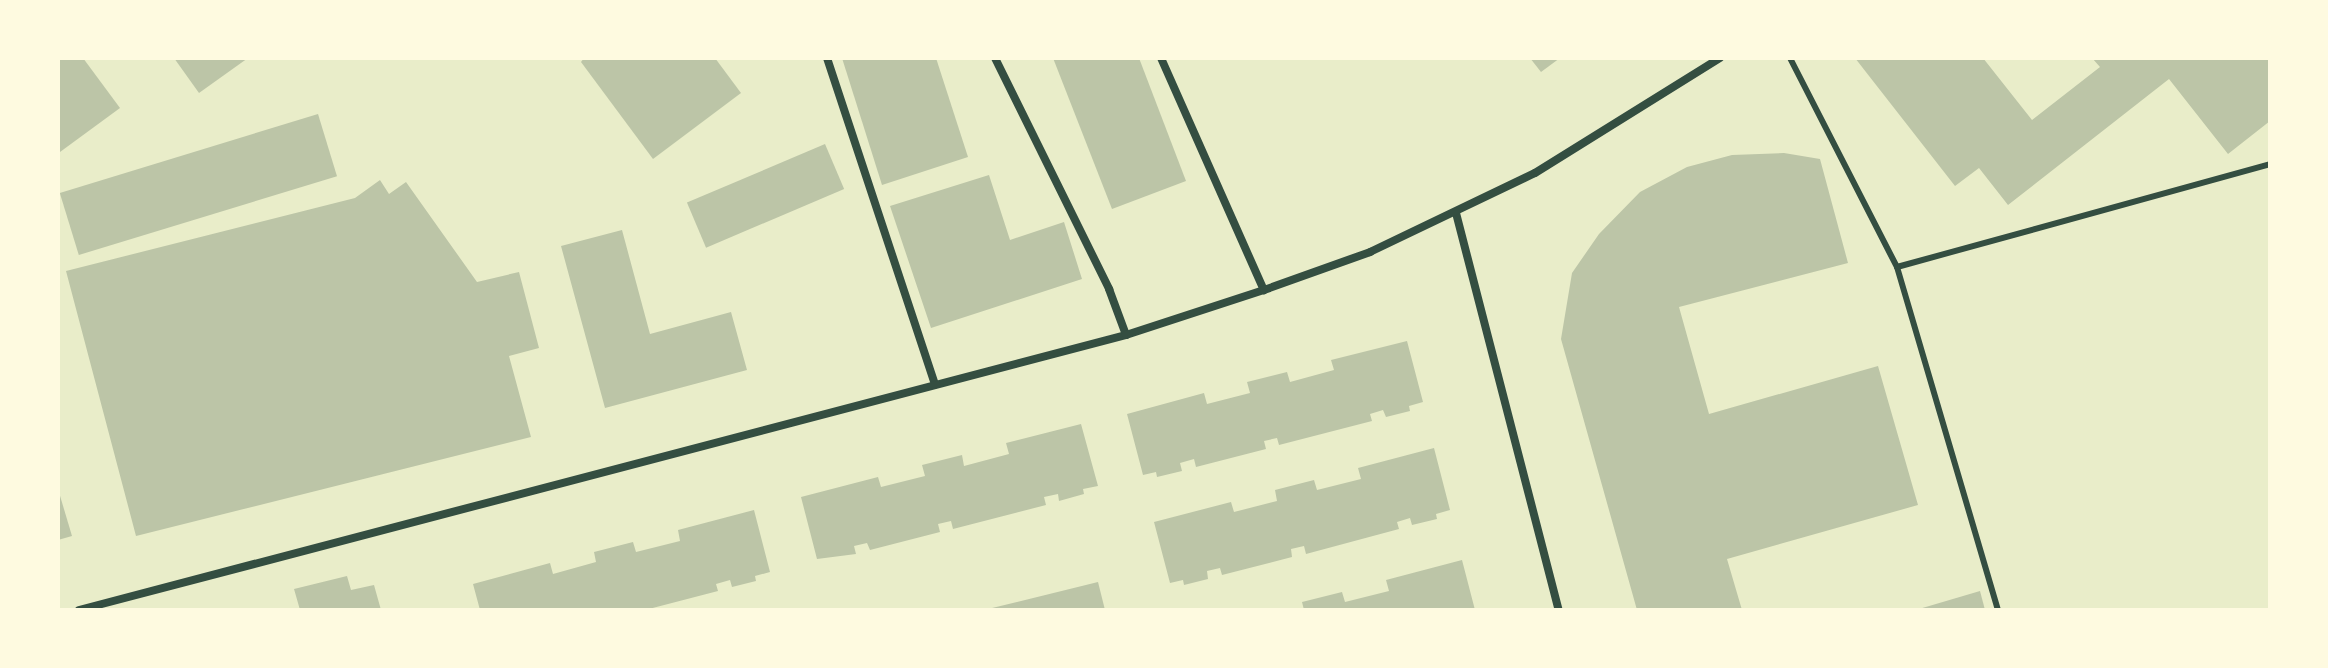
<!DOCTYPE html>
<style>
body{margin:0}
#map{position:relative;width:2328px;height:668px;overflow:hidden;background:#e9edc9;font-family:"IBM Plex Sans",sans-serif}
div>[style]{position:absolute}
.building>*{inset:0;background:#bcc5a7;transform-origin:0 0}
.service>*{height:6px;margin:-3px;padding:0 3px;transform-origin:3px;border-radius:3px;background:#344e41}
.minor>*{height:8px;margin:-4px;padding:0 4px;transform-origin:4px;border-radius:4px;background:#344e41}
span{translate:-50% -50%;white-space:nowrap;text-align:center;line-height:1.15;-webkit-text-stroke:6px #fefae0;paint-order:stroke}
.frame{position:absolute;inset:0;border:60px solid #fefae0;pointer-events:none}
</style>
<div id="map">
<div class="building">
<div style="clip-path:polygon(58px 58px,83px 58px,120px 108px,60px 152px)"></div>
<div style="clip-path:polygon(174px 58px,248px 58px,199px 93px)"></div>
<div style="clip-path:polygon(584px 58px,715px 58px,741px 93px,653px 159px,581px 62px)"></div>
<div style="clip-path:polygon(842px 58px,936px 58px,968px 157px,882px 185px)"></div>
<div style="clip-path:polygon(1053px 58px,1139px 58px,1186px 181px,1112px 209px)"></div>
<div style="clip-path:polygon(1530px 58px,1560px 58px,1541px 72px)"></div>
<div style="clip-path:polygon(1855px 58px,1983px 58px,2032px 120px,2100px 67px,2092px 58px,2270px 58px,2270px 121px,2228px 154px,2169px 79px,2008px 205px,1979px 168px,1955px 186px)"></div>
<div style="left:318px;top:114px;width:65px;height:270px;rotate:73deg"></div>
<div style="left:825px;top:144px;width:49px;height:150px;rotate:67deg"></div>
<div style="clip-path:polygon(1784px 153px,1820px 159px,1848px 263px,1679px 307px,1709px 414px,1878px 366px,1918px 505px,1727px 559px,1742px 610px,1637px 610px,1561px 339px,1572px 273px,1599px 234px,1640px 192px,1687px 167px,1732px 155px)"></div>
<div style="clip-path:polygon(989px 175px,1010px 240px,1064px 222px,1082px 279px,931px 328px,890px 206px)"></div>
<div style="clip-path:polygon(380px 180px,389px 194px,406px 182px,477px 282px,519px 272px,539px 348px,509px 356px,531px 437px,136px 536px,66px 271px,355px 198px)"></div>
<div style="clip-path:polygon(622px 230px,650px 334px,731px 312px,747px 370px,605px 408px,561px 246px)"></div>
<div style="clip-path:polygon(1407px 341px,1423px 402px,1409px 406px,1410px 411px,1386px 417px,1383px 410px,1370px 414px,1372px 421px,1279px 445px,1277px 438px,1264px 441px,1266px 449px,1196px 467px,1194px 459px,1180px 463px,1182px 471px,1157px 477px,1156px 472px,1143px 475px,1127px 414px,1204px 393px,1207px 404px,1250px 393px,1247px 382px,1287px 372px,1290px 382px,1334px 370px,1331px 360px)"></div>
<div style="clip-path:polygon(1081px 424px,1098px 486px,1083px 489px,1084px 494px,1059px 501px,1058px 494px,1044px 497px,1046px 505px,953px 529px,951px 521px,938px 524px,940px 532px,870px 550px,867px 543px,854px 546px,856px 554px,817px 559px,801px 497px,878px 477px,881px 487px,925px 476px,922px 465px,962px 455px,964px 466px,1009px 454px,1006px 443px)"></div>
<div style="clip-path:polygon(1434px 448px,1450px 510px,1436px 514px,1437px 519px,1412px 525px,1410px 518px,1397px 522px,1399px 529px,1306px 554px,1304px 546px,1291px 549px,1292px 557px,1222px 575px,1220px 568px,1207px 571px,1208px 579px,1184px 585px,1183px 580px,1170px 583px,1154px 522px,1231px 502px,1234px 512px,1277px 501px,1275px 490px,1314px 480px,1317px 490px,1361px 479px,1358px 468px)"></div>
<div style="clip-path:polygon(58px 489px,72px 536px,58px 540px)"></div>
<div style="clip-path:polygon(754px 510px,770px 572px,755px 576px,756px 581px,732px 587px,730px 580px,716px 584px,718px 591px,645px 610px,480px 610px,473px 584px,550px 563px,553px 574px,596px 562px,594px 552px,633px 542px,636px 552px,680px 541px,678px 530px)"></div>
<div style="clip-path:polygon(1462px 560px,1475px 610px,1304px 610px,1302px 602px,1342px 592px,1345px 602px,1389px 591px,1386px 580px)"></div>
<div style="clip-path:polygon(347px 576px,351px 590px,374px 585px,381px 610px,300px 610px,294px 589px)"></div>
<div style="clip-path:polygon(1098px 582px,1105px 610px,989px 610px,988px 609px)"></div>
<div style="clip-path:polygon(1980px 591px,1985px 610px,1919px 610px,1919px 609px)"></div>
</div>
<div class="service">
<div style="left:1790px;top:58px;width:235px;rotate:62.9deg"></div>
<div style="left:1897px;top:267px;width:387px;rotate:-15.4deg"></div>
<div style="left:1897px;top:267px;width:358px;rotate:73.6deg"></div>
</div>
<div class="minor">
<div style="left:827px;top:58px;width:344px;rotate:71.7deg"></div>
<div style="left:995px;top:58px;width:258px;rotate:63.7deg"></div>
<div style="left:1109px;top:289px;width:49px;rotate:69.7deg"></div>
<div style="left:1161px;top:58px;width:254px;rotate:66.1deg"></div>
<div style="left:1456px;top:213px;width:410px;rotate:75.5deg"></div>
<div style="left:79px;top:610px;width:1083px;rotate:-14.72deg"></div>
<div style="left:1126px;top:335px;width:145px;rotate:-18.1deg"></div>
<div style="left:1264px;top:290px;width:113px;rotate:-19.7deg"></div>
<div style="left:1370px;top:252px;width:183px;rotate:-25.6deg"></div>
<div style="left:1535px;top:173px;width:218px;rotate:-31.9deg"></div>
</div>
<div class="frame"></div>
</div>
